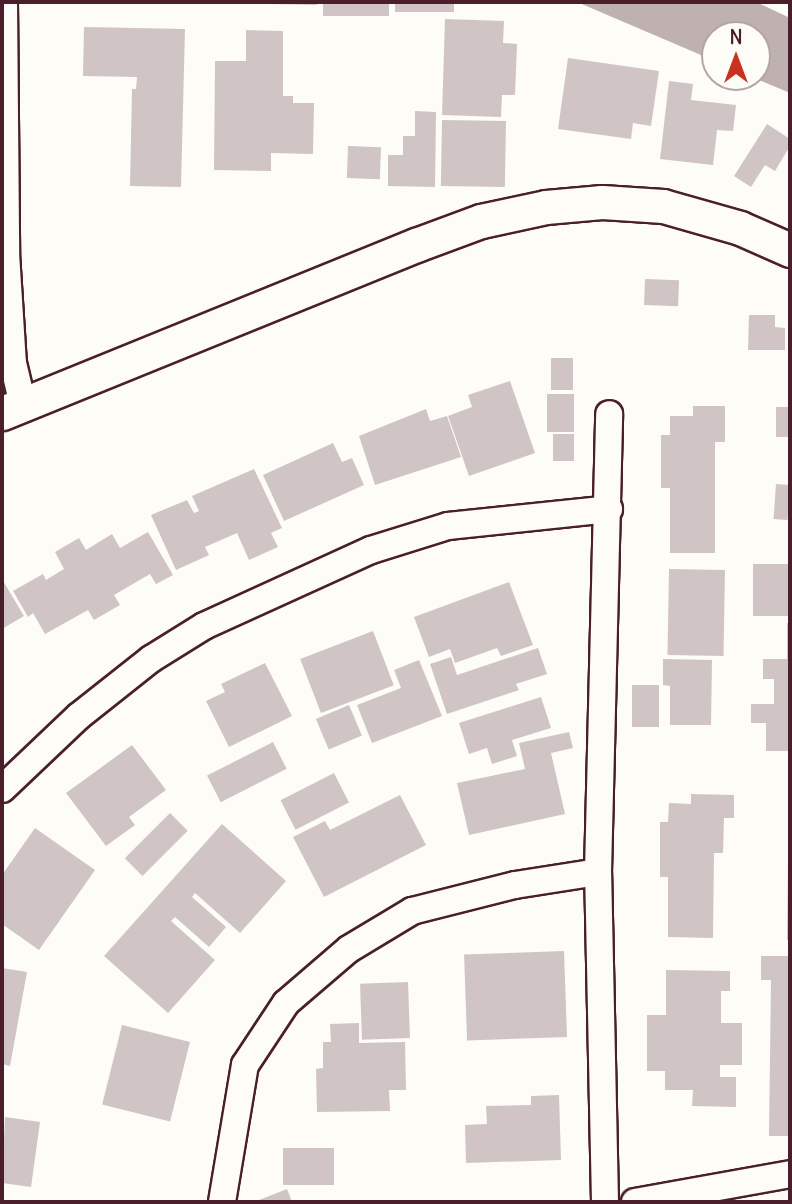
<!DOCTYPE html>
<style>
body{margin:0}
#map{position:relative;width:792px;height:1204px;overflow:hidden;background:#fdfcf7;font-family:Delius,sans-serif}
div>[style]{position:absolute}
.water>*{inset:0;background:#c0b1b1}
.building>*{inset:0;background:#d0c5c4;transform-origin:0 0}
.roads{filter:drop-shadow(2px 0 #4a1f2b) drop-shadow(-2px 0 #4a1f2b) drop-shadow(0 2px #4a1f2b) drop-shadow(0 -2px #4a1f2b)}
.minor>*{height:26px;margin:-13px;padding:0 13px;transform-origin:13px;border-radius:13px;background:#fdfcf7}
.tertiary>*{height:33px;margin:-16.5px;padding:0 16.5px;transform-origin:16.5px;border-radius:16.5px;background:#fdfcf7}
span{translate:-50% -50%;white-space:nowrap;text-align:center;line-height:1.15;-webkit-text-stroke:6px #fdfcf7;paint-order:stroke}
.frame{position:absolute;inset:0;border:4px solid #4a1f2b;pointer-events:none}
.north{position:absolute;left:701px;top:21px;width:70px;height:70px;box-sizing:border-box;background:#fdfcf7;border:2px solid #b5a4a5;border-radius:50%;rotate:0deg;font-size:19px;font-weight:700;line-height:28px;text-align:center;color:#4a1f2b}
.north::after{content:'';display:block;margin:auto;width:24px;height:32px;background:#c8321e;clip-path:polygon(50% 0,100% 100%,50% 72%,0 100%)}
</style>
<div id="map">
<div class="water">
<div style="clip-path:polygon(577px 2px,756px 2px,790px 18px,790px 93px,752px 77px,757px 77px,757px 35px,715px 35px,715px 61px)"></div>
</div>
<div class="building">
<div style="clip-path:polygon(268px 2px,317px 2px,317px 5px,268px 4px)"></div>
<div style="left:323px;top:2px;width:66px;height:14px"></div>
<div style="left:395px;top:2px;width:59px;height:10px"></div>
<div style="clip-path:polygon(445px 19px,504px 21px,503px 43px,517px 44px,515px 95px,502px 95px,501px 117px,442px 115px)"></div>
<div style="clip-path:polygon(84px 27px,185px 29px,181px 187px,130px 186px,132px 89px,136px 89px,137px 77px,83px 76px)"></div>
<div style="clip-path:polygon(246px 30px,283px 31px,283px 96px,293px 96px,293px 103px,314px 103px,313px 154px,271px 153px,271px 171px,214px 170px,215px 61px,246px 61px)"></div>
<div style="clip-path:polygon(568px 58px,659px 71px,651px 126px,633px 123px,631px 139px,558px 129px)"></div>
<div style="clip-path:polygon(669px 81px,693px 84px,691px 100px,736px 105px,733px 131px,717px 130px,713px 165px,660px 159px)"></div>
<div style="clip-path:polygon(415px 111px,436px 112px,435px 187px,388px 186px,388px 155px,403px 155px,403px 136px,415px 136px)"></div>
<div style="left:442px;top:120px;width:64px;height:66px;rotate:1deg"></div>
<div style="clip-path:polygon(767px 124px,790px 139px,790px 146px,775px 171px,765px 165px,751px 187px,734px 176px)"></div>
<div style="left:348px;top:146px;width:33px;height:32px;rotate:2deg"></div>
<div style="left:645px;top:279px;width:34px;height:26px;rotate:2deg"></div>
<div style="clip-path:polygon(749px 315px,775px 315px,775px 327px,785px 328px,785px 350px,748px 350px)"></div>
<div style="left:551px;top:358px;width:22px;height:32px"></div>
<div style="clip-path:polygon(510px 381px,535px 453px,469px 476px,448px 416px,472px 407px,468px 395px)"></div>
<div style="left:547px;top:394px;width:27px;height:38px"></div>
<div style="clip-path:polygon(693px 406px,725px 406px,725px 442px,715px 442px,715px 553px,670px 553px,670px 488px,661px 488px,661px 435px,670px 435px,670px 416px,693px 416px)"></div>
<div style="left:776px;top:407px;width:14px;height:30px"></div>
<div style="clip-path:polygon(426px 409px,430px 421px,447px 416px,461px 457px,375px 485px,359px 436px)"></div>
<div style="left:574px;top:434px;width:27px;height:21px;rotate:90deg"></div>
<div style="clip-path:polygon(333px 443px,342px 462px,352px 458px,364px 485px,284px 521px,263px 475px)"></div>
<div style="clip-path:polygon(254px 469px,282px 528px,271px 533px,278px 547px,249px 560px,237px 533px,205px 547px,209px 555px,176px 570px,151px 515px,187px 500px,194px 513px,199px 511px,192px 496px)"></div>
<div style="left:776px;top:484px;width:14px;height:35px;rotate:4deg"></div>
<div style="clip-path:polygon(148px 532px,173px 575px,156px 584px,150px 574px,114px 595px,120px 605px,94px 620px,88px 610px,45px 634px,33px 613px,28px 617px,13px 591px,43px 574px,46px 580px,64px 569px,55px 552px,79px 538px,86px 550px,112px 534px,120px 548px)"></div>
<div style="left:753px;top:564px;width:37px;height:52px"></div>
<div style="left:669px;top:569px;width:56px;height:86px;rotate:1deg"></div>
<div style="clip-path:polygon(2px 579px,24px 616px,2px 629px)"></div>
<div style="clip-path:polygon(509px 582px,533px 645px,501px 656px,497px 648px,455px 663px,450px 649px,429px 657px,414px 617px)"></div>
<div style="clip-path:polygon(787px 623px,790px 623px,790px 751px,766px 751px,766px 723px,751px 723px,751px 704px,774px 704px,774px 679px,763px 679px,763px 659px,787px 659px)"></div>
<div style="left:373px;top:631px;width:58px;height:78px;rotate:69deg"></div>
<div style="clip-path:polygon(538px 648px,547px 674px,516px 684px,519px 690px,447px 714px,430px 664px,451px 657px,457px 675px)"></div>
<div style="clip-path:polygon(663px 659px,712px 660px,711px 725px,670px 725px,670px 686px,663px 685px)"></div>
<div style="clip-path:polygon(419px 660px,442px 716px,372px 743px,357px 705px,401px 688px,394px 670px)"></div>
<div style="clip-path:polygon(265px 663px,292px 716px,229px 747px,206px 701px,225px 692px,221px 684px)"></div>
<div style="left:632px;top:685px;width:27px;height:42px"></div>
<div style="clip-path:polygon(541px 697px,551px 728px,512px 740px,517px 756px,492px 764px,487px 748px,469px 754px,459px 723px)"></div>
<div style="left:349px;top:705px;width:33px;height:36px;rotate:67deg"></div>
<div style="clip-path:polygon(569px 732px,573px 748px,551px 753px,565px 814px,469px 835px,457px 783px,525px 769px,519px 743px)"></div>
<div style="left:273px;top:742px;width:30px;height:74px;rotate:63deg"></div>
<div style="clip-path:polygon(132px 745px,166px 790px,129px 817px,135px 825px,106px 846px,66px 793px)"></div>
<div style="left:334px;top:773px;width:33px;height:60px;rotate:63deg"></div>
<div style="clip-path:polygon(691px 794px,734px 795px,734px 818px,724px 818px,723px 853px,714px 853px,713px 938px,668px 937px,668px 877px,660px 877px,660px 822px,668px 822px,669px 803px,691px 804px)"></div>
<div style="clip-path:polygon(400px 795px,426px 845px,324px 897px,293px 837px,325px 821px,330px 830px)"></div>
<div style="left:170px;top:813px;width:25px;height:64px;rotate:45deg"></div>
<div style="clip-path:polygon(222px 824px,286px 881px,240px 933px,195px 893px,192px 897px,226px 927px,209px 947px,175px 917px,171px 921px,215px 960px,168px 1013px,104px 956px)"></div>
<div style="clip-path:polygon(35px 828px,95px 870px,39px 950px,2px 924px,2px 875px)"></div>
<div style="clip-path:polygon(788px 857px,790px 857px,790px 940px,787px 940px)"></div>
<div style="left:564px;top:951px;width:86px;height:100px;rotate:88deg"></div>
<div style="clip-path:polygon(761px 956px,790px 956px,790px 1136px,769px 1136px,771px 980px,761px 980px)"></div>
<div style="clip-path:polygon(2px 968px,27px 972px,10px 1066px,2px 1064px)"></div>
<div style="clip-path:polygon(666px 970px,730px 971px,730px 991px,721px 991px,721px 1023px,742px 1023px,742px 1065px,720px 1065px,720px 1077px,736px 1077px,736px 1107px,692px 1106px,693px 1090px,665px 1090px,665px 1071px,647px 1071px,647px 1015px,666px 1015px)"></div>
<div style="left:408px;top:982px;width:56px;height:48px;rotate:88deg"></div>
<div style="clip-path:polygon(359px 1023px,359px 1043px,405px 1042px,406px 1090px,389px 1090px,390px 1111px,317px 1112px,316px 1069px,323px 1068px,323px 1042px,331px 1042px,330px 1024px)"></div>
<div style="left:122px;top:1025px;width:70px;height:82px;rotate:14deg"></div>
<div style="clip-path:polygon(559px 1095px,561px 1160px,466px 1163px,465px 1125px,487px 1124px,486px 1106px,531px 1105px,531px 1096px)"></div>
<div style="clip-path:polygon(5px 1117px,40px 1122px,31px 1187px,2px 1183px)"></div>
<div style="left:283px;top:1148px;width:51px;height:37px"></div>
<div style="clip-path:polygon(287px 1189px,292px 1202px,260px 1202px,259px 1200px)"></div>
</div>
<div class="roads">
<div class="minor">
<div style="left:4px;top:2px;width:251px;rotate:89.5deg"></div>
<div style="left:6px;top:253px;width:110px;rotate:86.4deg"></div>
<div style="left:13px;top:363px;width:43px;rotate:76.6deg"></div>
<div style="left:2px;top:789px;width:106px;rotate:-43.5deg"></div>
<div style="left:79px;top:716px;width:92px;rotate:-38.4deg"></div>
<div style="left:151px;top:659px;width:62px;rotate:-31.9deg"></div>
<div style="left:204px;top:626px;width:183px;rotate:-24.5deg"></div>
<div style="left:371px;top:550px;width:81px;rotate:-17.3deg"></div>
<div style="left:448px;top:526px;width:162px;rotate:-6deg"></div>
<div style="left:222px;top:1202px;width:139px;rotate:-80.5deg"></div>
<div style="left:245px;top:1065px;width:74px;rotate:-56.5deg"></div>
<div style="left:286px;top:1003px;width:83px;rotate:-40.6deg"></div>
<div style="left:349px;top:949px;width:74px;rotate:-31.1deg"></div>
<div style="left:412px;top:911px;width:106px;rotate:-14.2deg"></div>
<div style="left:515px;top:885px;width:84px;rotate:-8.9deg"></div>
<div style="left:605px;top:1202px;width:330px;rotate:-91.2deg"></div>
<div style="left:598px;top:872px;width:458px;rotate:-88.6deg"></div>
<div style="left:635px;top:1202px;width:158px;rotate:-10.2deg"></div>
</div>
<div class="tertiary">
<div style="left:2px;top:413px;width:447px;rotate:-22.1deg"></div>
<div style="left:416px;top:245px;width:69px;rotate:-20.3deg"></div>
<div style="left:481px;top:221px;width:66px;rotate:-12.2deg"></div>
<div style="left:546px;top:207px;width:56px;rotate:-5.1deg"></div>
<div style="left:602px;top:202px;width:61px;rotate:3.8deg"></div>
<div style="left:663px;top:206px;width:80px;rotate:15.9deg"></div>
<div style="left:740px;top:228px;width:55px;rotate:23.7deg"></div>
</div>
</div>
<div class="frame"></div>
<div class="north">N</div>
</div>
